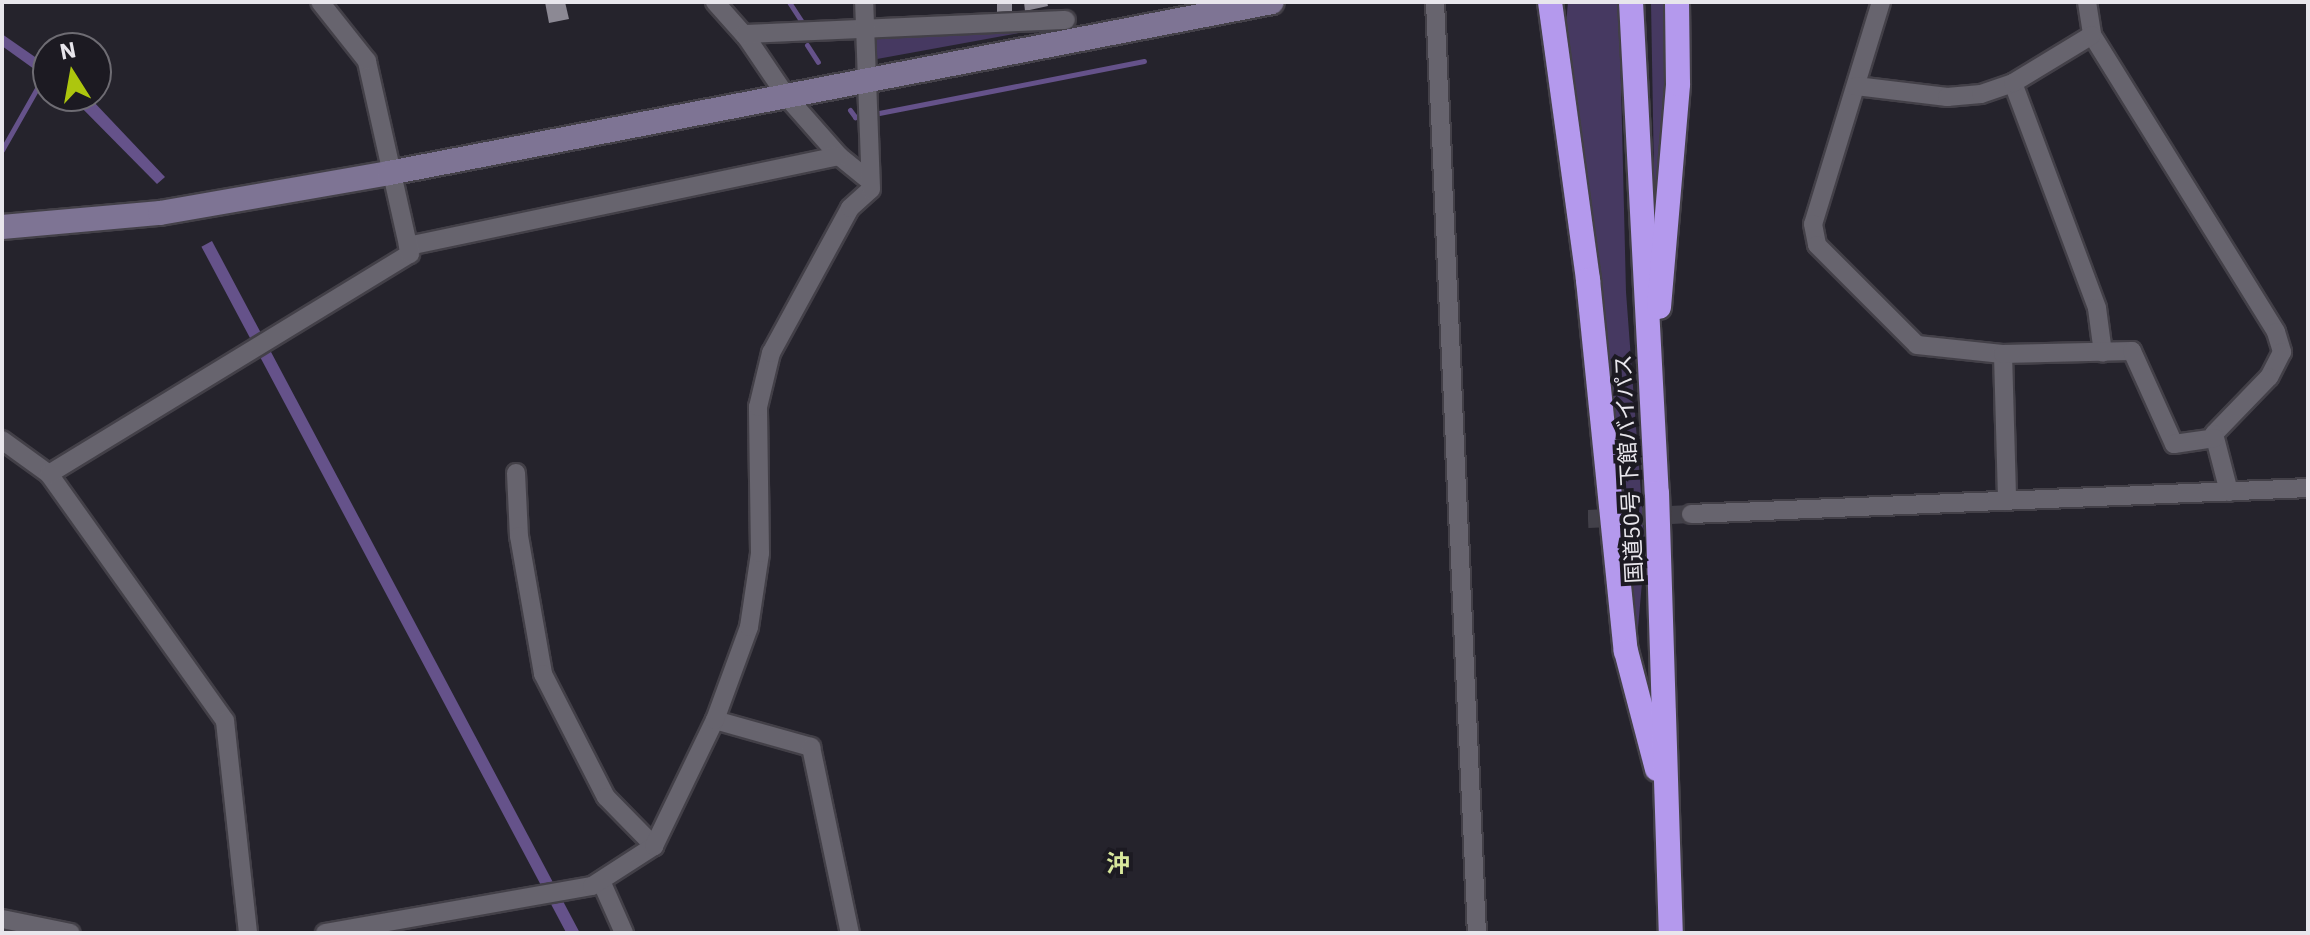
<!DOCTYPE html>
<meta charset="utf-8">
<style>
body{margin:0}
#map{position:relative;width:2310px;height:935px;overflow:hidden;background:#25232c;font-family:"IBM Plex Sans","Noto Sans JP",sans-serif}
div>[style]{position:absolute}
.green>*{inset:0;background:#463961}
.water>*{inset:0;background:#65528a;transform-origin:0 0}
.stream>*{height:5px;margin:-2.5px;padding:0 2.5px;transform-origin:2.5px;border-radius:2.5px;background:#65528a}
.building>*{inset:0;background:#8c8994;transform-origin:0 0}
.street-tunnel>*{height:18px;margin-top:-9px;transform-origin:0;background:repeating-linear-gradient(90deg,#424049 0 18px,transparent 0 27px)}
.roads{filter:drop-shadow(2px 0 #434048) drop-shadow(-2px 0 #434048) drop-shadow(0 2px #434048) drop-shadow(0 -2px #434048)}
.street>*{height:18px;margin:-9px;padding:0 9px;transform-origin:9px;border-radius:9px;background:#67646e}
.secondary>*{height:24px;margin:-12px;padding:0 12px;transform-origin:12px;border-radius:12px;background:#7e7494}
.highway>*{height:24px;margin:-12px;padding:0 12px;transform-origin:12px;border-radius:12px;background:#b499ed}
span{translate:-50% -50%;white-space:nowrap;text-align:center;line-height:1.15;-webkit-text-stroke:8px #1c1a22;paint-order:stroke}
.street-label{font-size:22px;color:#e8e6ec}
.neighbourhood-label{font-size:24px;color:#d8e89c;font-weight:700}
.frame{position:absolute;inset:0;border:4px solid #e8e6ec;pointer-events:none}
.north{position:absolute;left:32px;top:32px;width:80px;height:80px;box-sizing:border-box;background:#1c1a22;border:2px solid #6e6c73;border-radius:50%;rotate:349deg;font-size:22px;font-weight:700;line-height:32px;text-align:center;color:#e8e6ec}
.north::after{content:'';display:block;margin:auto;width:28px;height:36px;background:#adc60e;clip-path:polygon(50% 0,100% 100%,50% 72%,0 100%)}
</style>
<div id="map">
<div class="green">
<div style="clip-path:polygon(1619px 2px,1626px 292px,1645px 548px,1636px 651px,1562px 68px,1568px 2px)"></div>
<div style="clip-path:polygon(1651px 2px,1670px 2px,1671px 77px,1655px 233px)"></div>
<div style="clip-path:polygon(1052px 27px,877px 59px,876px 35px)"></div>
</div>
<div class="water">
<div style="clip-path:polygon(2px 34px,48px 66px,48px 79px,2px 46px)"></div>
<div style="clip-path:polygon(70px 96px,92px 100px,165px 177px,157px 184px)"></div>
<div style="left:212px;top:241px;width:786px;height:12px;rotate:62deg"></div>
</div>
<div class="stream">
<div style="left:789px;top:2px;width:24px;rotate:57deg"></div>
<div style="left:807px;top:45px;width:20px;rotate:57deg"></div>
<div style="left:850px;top:110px;width:9px;rotate:54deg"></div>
<div style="left:855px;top:117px;width:7px;rotate:-8deg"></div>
<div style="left:879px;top:113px;width:270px;rotate:-11.1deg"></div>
<div style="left:2px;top:150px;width:77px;rotate:-60.4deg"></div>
</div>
<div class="building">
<div style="clip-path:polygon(545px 2px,565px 2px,569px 19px,549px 23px)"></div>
<div style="left:997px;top:2px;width:15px;height:11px"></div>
<div style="clip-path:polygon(1024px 2px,1047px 2px,1048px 6px,1025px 11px)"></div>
</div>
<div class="street-tunnel">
<div style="left:1588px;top:519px;width:103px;rotate:-2.8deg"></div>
</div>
<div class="roads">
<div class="street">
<div style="left:715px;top:2px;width:48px;rotate:48.4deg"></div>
<div style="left:747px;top:38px;width:71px;rotate:55.9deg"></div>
<div style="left:787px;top:97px;width:79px;rotate:48.6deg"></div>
<div style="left:839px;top:156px;width:40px;rotate:39deg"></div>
<div style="left:1435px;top:2px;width:932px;rotate:87.42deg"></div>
<div style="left:1881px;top:2px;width:232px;rotate:107deg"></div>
<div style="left:1813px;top:224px;width:21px;rotate:79deg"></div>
<div style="left:1817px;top:245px;width:141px;rotate:45deg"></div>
<div style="left:1917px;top:345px;width:86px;rotate:6deg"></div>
<div style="left:2003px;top:354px;width:147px;rotate:88.4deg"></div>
<div style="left:2087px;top:2px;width:33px;rotate:81deg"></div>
<div style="left:2092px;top:35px;width:349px;rotate:58.2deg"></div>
<div style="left:2276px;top:332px;width:21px;rotate:73deg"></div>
<div style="left:2282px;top:352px;width:28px;rotate:117deg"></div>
<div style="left:2269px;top:377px;width:79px;rotate:134deg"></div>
<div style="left:2214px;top:434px;width:60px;rotate:75.5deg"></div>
<div style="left:744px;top:34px;width:322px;rotate:-2.5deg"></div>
<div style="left:2013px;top:83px;width:240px;rotate:69.5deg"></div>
<div style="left:2097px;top:308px;width:45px;rotate:82.4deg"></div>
<div style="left:1856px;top:86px;width:92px;rotate:6.9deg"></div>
<div style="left:1947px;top:97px;width:34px;rotate:-5deg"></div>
<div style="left:1981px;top:94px;width:34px;rotate:-19deg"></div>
<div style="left:2013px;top:83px;width:92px;rotate:-31.3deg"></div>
<div style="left:408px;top:246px;width:440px;rotate:-11.8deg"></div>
<div style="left:2003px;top:354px;width:129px;rotate:-1.3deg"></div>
<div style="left:2132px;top:351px;width:102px;rotate:65.7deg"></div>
<div style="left:2174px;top:444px;width:41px;rotate:-8.3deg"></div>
<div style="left:2px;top:440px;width:58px;rotate:35.9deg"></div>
<div style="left:49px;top:474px;width:303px;rotate:54.5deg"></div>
<div style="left:225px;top:721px;width:213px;rotate:83.8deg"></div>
<div style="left:516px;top:473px;width:63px;rotate:87.3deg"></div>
<div style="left:519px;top:536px;width:140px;rotate:80.1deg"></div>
<div style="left:543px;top:674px;width:138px;rotate:62.9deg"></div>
<div style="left:606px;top:797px;width:69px;rotate:45.6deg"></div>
<div style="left:49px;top:474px;width:423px;rotate:-31.4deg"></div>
<div style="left:410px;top:254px;width:198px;rotate:-102.6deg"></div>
<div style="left:367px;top:61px;width:75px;rotate:-128.5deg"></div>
<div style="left:1691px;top:514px;width:618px;rotate:-2.41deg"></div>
<div style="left:715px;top:720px;width:100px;rotate:15.7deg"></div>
<div style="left:811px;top:747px;width:190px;rotate:78.2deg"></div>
<div style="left:601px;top:881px;width:57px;rotate:66.1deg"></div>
<div style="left:2px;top:919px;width:70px;rotate:11.5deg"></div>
<div style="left:325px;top:933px;width:271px;rotate:-10deg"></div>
<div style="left:592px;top:886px;width:74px;rotate:-32.8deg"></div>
<div style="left:654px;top:846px;width:140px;rotate:-64.2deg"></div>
<div style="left:715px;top:720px;width:99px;rotate:-69.9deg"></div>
<div style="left:749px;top:627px;width:75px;rotate:-81.5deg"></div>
<div style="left:760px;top:553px;width:146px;rotate:-90.8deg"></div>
<div style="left:758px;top:407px;width:56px;rotate:-76.5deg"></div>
<div style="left:771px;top:353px;width:165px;rotate:-61.4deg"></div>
<div style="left:850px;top:208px;width:28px;rotate:-42deg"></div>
<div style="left:871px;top:189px;width:187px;rotate:-92.1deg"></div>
</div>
<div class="secondary">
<div style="left:2px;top:227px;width:159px;rotate:-5.1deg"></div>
<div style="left:160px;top:213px;width:232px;rotate:-9.9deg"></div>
<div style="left:389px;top:173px;width:899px;rotate:-10.96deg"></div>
</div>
<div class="highway">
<div style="left:1550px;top:2px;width:281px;rotate:82.2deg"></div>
<div style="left:1588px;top:280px;width:373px;rotate:84.2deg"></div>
<div style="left:1626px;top:651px;width:122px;rotate:75.3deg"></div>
<div style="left:1631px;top:2px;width:492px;rotate:87deg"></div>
<div style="left:1657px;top:493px;width:440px;rotate:88.2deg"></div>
<div style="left:1659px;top:307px;width:224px;rotate:-85.1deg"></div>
<div style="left:1678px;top:84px;width:82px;rotate:-90.7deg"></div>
</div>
</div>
<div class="street-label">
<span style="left:1628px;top:469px;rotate:-93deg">国道50号 下館バイパス</span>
</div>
<div class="neighbourhood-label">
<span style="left:1118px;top:864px">沖</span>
</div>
<div class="frame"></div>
<div class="north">N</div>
</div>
